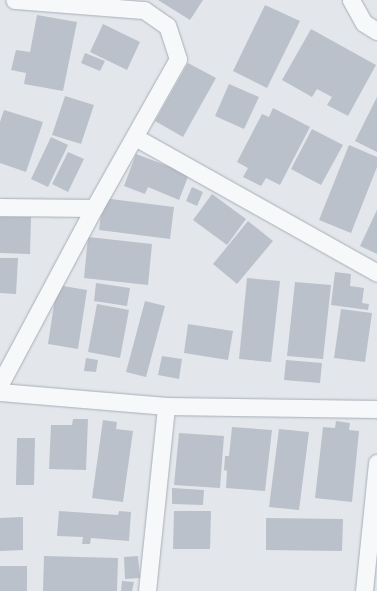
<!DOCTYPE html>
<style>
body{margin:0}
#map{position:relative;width:377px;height:591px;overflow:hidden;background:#e3e7ec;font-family:"Golos Text",sans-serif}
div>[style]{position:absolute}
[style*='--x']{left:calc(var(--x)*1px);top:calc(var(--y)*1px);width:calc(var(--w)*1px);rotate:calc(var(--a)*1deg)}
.building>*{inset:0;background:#bac1ca}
.roads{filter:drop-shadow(0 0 1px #a8aeb7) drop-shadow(0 0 1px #a8aeb7)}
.minor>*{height:17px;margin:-8.5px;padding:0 8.5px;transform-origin:8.5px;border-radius:8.5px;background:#f7f8fa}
span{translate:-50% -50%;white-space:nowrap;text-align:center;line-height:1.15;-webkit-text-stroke:4px #f3f6f9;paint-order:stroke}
</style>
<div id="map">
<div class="building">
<i style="clip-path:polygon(158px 0,203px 0,190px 20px)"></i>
<i style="clip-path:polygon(265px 5px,300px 21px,267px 88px,233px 71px)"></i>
<i style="clip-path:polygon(37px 15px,77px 22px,63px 91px,24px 84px,26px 73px,11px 70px,16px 50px,30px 52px)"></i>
<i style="clip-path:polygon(103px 24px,140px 42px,127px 70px,90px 52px)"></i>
<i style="clip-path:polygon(311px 29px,376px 65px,348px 116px,327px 105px,332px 97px,317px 89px,312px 97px,282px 80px)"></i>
<i style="clip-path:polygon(85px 53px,105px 61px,100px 71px,81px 63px)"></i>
<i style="clip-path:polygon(188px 63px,216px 78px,183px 137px,155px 121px)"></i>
<i style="clip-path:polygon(229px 84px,259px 97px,244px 129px,215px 116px)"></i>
<i style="clip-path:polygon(65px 96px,94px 105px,81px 144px,52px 135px)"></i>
<i style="clip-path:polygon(377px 97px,377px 152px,355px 141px)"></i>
<i style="clip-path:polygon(273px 108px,310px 127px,280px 185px,266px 178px,261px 186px,243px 177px,248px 168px,237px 162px,262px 114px,269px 117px)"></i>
<i style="clip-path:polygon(4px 110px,43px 122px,26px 172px,0 163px,0 122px)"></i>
<i style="clip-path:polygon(312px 129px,343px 145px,321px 185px,291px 169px)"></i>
<i style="clip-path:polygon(51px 137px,68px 145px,48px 187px,31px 179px)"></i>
<i style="clip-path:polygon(349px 145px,377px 157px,377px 167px,351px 233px,319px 220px)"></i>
<i style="clip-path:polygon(68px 152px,84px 159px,68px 192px,52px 184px)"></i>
<i style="clip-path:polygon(136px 154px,189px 174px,179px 200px,148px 187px,145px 194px,124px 186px)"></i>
<i style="clip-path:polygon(192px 187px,203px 192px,197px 206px,186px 201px)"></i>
<i style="clip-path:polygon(212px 194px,246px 219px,227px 245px,193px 220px)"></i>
<i style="clip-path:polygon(103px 198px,174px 207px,170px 239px,99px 230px)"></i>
<i style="clip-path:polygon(377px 210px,377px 254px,360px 246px)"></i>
<i style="clip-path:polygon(0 217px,31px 217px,30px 254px,0 253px)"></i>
<i style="clip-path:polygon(248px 221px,273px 241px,237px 284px,213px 264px)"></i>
<i style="clip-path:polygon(88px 237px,152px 244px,148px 285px,84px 278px)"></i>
<i style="clip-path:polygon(0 258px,18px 258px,16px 294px,0 293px)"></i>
<i style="clip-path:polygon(335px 272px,351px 274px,350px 286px,364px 288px,362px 303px,369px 304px,368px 310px,331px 305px)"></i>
<i style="clip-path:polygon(247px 278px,280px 281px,271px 362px,239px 359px)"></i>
<i style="clip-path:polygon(295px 282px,331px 285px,323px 359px,287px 356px)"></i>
<i style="clip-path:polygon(96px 283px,130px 288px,127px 306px,94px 301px)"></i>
<i style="clip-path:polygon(57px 285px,87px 290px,78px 349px,48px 344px)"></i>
<i style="clip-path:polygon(145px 301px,165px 306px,146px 377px,126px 372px)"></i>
<i style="clip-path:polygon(97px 304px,129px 310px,120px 358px,88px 352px)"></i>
<i style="clip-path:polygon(341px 309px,372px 313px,365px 362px,334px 358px)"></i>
<i style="clip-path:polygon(188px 324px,233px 331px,228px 360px,184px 353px)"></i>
<i style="clip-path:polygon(162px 356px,182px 359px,179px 379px,158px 375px)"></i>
<i style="clip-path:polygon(86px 358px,98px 360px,96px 372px,84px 371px)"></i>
<i style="clip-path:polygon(286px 360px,322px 363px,320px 383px,284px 380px)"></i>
<i style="clip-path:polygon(73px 419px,88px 419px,86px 470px,49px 469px,51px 425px,72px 425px)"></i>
<i style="clip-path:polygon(103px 420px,117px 422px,116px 429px,133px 431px,123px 502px,92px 498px)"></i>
<i style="clip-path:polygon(336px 421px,350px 423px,349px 430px,359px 431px,352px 502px,315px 498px,323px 427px,335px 428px)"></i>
<i style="clip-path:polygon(232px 427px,272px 430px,265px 491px,226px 488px,227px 471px,224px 470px,225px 456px,229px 456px)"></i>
<i style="clip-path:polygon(279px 429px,309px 432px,299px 510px,269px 507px)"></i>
<i style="clip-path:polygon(179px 433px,224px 436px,220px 488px,174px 485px)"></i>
<i style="clip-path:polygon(17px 438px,35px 438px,34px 485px,16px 485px)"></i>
<i style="clip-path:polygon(172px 488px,204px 490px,203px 505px,172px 504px)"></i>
<i style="clip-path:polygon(59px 511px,118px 515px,119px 511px,131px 512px,129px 541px,91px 538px,90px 544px,82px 544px,83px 537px,57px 536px)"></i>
<i style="clip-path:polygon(174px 511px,211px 511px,210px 549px,173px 549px)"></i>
<i style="clip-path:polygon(23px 517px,23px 550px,0 551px,0 518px)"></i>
<i style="clip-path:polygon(266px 518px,343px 519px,342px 551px,266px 550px)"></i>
<i style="clip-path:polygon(44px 556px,118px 558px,117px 591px,43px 591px)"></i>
<i style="clip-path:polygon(138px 556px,140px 578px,125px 579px,124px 557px)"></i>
<i style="clip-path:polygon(0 566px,27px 566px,27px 591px,0 591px)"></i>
<i style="clip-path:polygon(122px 581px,134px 582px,132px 591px,121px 591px)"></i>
</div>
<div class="roads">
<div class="minor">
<i style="--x:351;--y:0;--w:26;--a:61"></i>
<i style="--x:364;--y:23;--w:15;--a:32"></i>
<i style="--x:135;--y:137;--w:278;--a:29.3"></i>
<i style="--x:0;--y:207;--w:94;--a:0.6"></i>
<i style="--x:0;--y:384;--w:200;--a:-61.9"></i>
<i style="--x:94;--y:208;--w:171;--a:-60.6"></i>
<i style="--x:178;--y:59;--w:35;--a:-108"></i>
<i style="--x:167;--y:26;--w:28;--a:-145"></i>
<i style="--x:144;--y:10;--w:130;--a:-175.6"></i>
<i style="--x:0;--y:392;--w:167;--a:4.8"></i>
<i style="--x:166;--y:406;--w:211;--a:0.8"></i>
<i style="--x:147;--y:591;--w:186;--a:-84.1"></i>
<i style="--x:364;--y:591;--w:129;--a:-84.2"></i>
</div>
</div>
</div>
